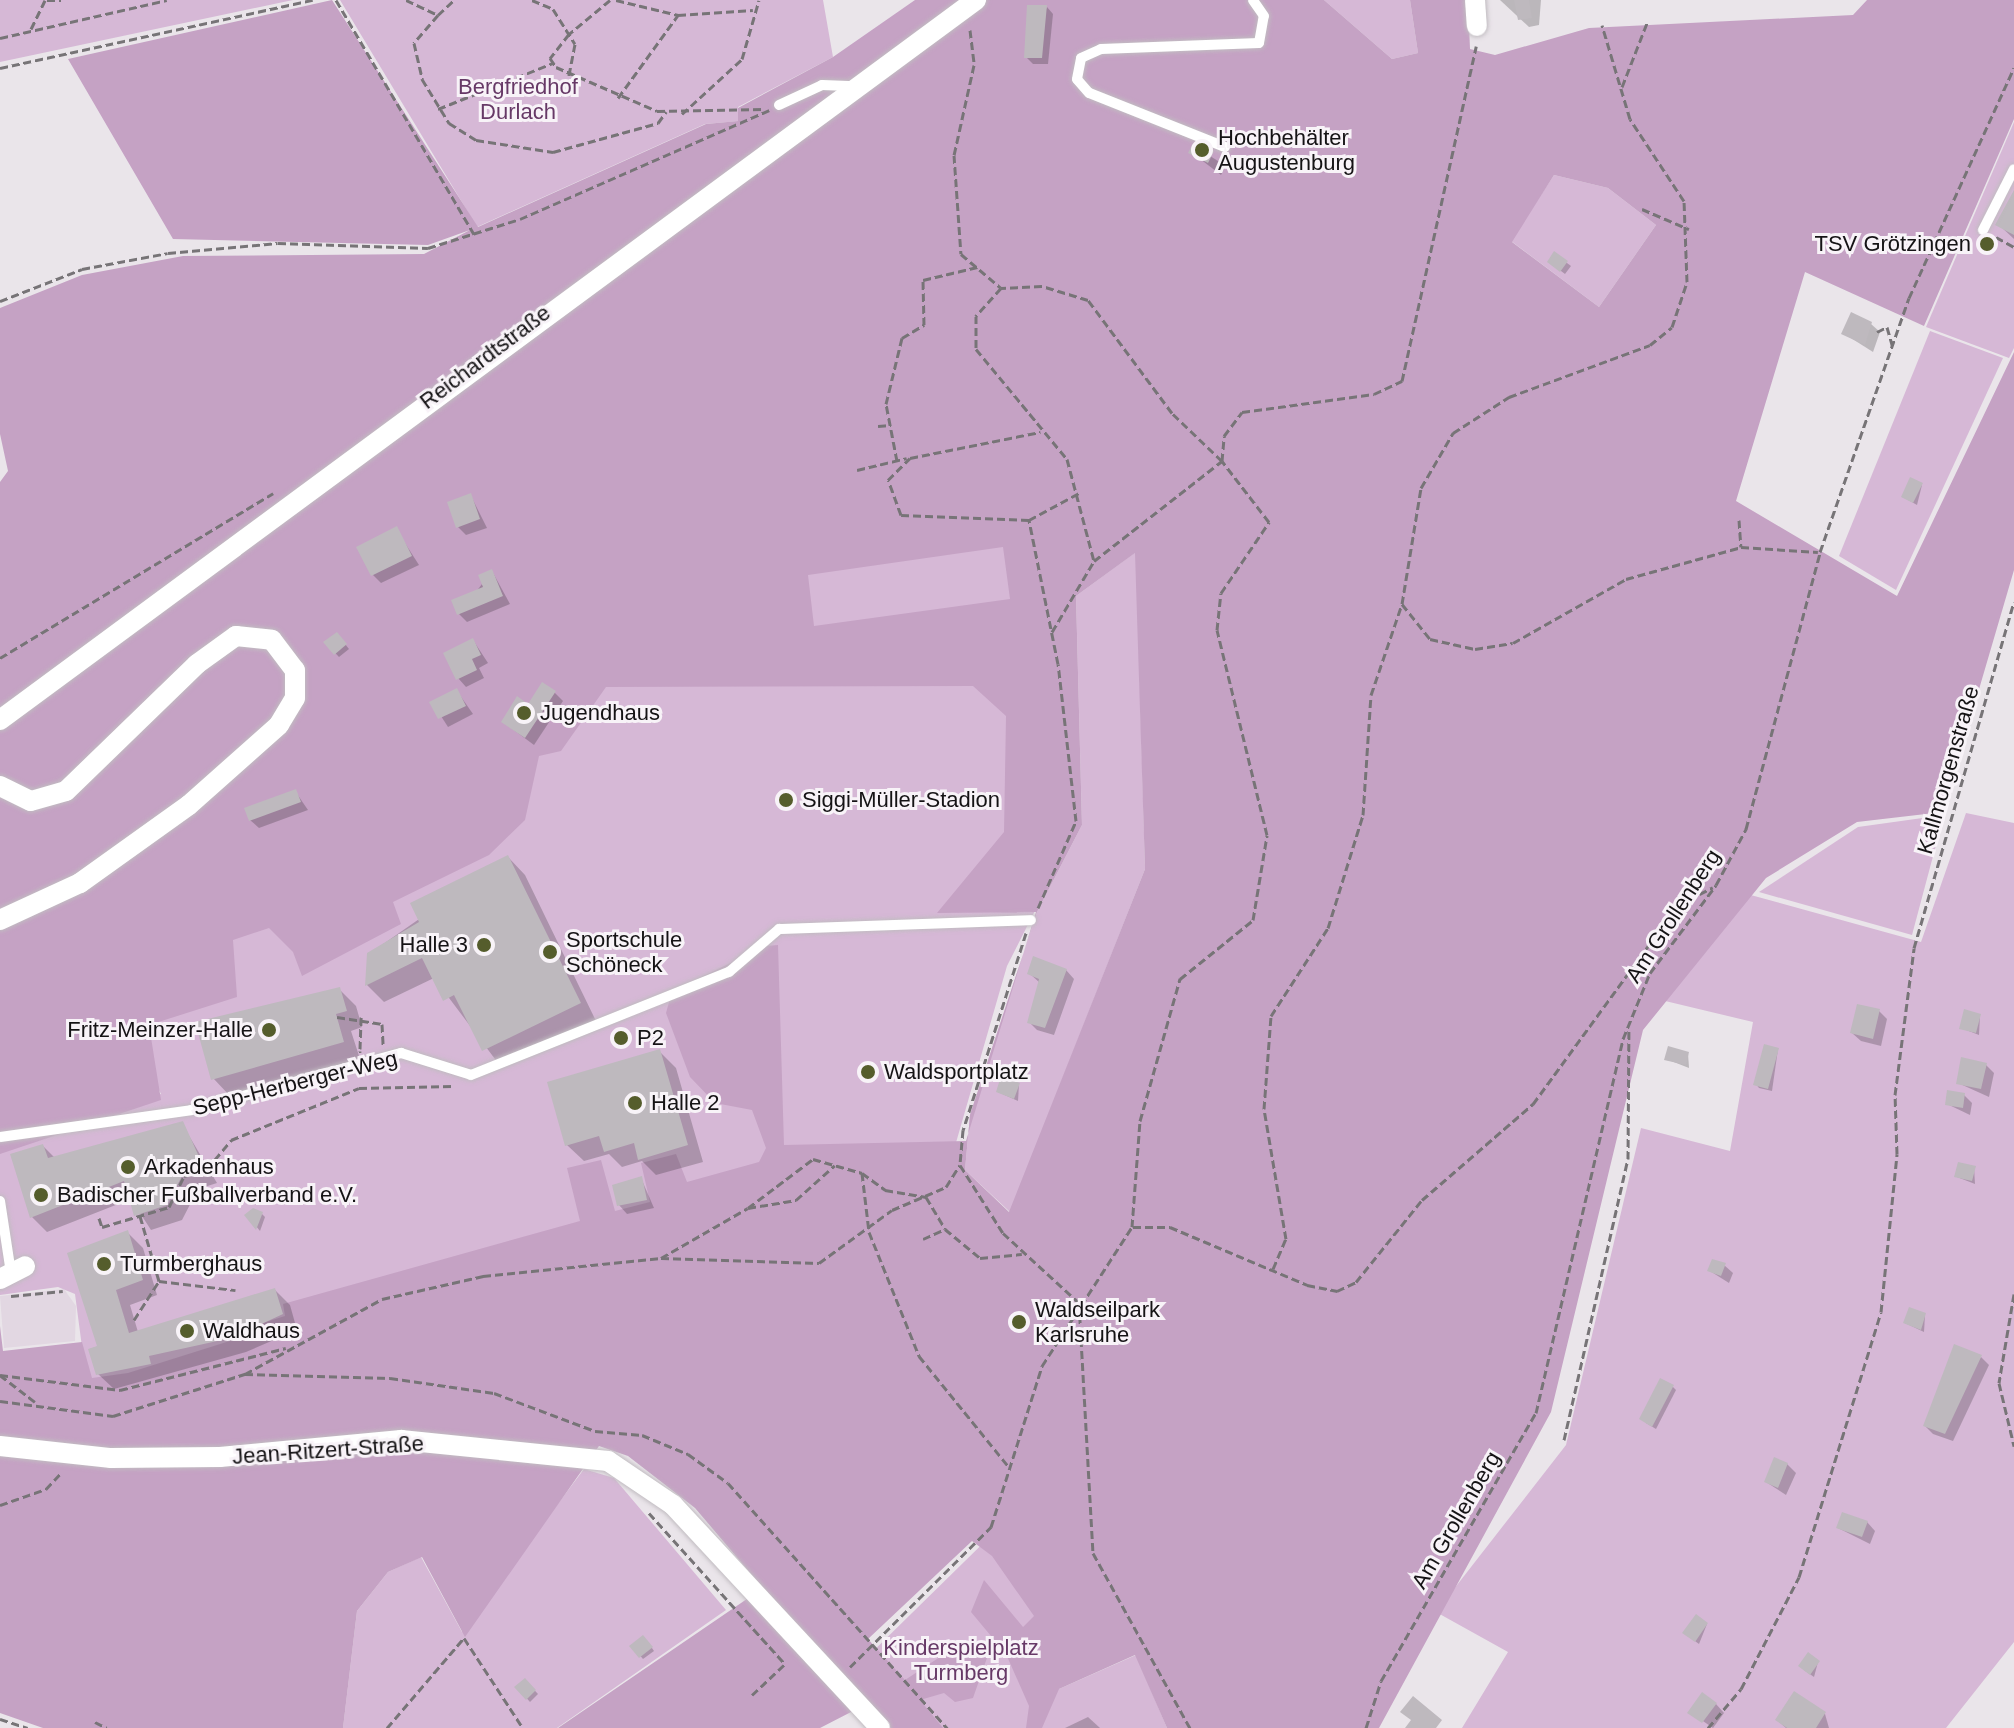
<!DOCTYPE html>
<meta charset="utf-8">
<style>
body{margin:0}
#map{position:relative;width:2014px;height:1728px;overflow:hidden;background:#eae5ea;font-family:Arial,sans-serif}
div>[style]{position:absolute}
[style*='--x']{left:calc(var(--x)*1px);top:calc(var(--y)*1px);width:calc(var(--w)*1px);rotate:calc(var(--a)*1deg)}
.built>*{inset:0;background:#e2d7e2}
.green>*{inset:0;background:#d6b8d6}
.forest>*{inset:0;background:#c5a2c4}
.shadow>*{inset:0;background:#0003}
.building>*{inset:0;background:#beb9be}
.path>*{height:3px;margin-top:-1.5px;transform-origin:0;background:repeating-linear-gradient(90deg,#777477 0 8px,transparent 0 12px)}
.roads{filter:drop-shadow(0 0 2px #c1bcc1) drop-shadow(0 0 2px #c1bcc1)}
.service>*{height:10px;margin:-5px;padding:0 5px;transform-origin:5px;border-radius:5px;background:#fff}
.minor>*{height:20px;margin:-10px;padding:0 10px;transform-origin:10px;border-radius:10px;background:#fff}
.path-bridge>*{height:3px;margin-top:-1.5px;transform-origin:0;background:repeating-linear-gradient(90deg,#777477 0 8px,transparent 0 12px)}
.dots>*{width:22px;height:22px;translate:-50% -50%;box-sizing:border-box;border:4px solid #f8f3f8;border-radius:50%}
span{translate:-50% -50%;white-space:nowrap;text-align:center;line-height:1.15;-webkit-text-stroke:6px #f8f3f8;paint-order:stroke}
.park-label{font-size:22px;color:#673967}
.poi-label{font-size:22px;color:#151315}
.left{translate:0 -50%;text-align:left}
.right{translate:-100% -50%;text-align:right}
.street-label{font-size:22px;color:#151315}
</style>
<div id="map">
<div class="built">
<i style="clip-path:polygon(64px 1289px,76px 1306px,75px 1341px,4px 1348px,0 1296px)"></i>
</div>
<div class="green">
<i style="clip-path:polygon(0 0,293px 0,0 62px)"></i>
<i style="clip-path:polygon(340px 0,823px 0,833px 57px,738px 107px,739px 121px,705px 124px,477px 227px)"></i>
<i style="clip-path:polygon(1324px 0,1410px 0,1418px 53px,1392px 59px)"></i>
<i style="clip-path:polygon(2014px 122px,2014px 348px,2009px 358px,1926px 327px)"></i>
<i style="clip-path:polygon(1554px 175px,1608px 188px,1656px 225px,1599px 307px,1511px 241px)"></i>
<i style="clip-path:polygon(1930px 331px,2003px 358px,1896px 590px,1839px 556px)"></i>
<i style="clip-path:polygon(896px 525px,1020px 526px,1057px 867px,1007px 966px,953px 1153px,87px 1385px,75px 1294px,58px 1287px,0 1295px,0 1129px,161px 1094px,82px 939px)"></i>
<i style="clip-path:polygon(1136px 552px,1145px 869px,1010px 1212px,965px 1170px,970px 1115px,1037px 912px,1082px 825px,1076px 596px)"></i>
<i style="clip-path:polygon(1966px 813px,2014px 823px,2014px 1642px,1946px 1728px,1462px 1728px,1508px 1652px,1436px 1612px,1566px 1445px,1641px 1128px,1730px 1151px,1753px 1022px,1661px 1000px,1747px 894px,1921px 942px)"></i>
<i style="clip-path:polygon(1944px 815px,1912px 935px,1759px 892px,1858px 827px)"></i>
<i style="clip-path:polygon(1078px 1074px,1140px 1121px,1124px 1277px,1085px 1505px,1141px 1610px,1102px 1635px,1071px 1595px,1027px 1645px,1059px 1689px,1136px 1655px,1167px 1728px,915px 1728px,860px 1664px,1016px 1511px,919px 1455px,952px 1366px,883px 1264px,911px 1214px,1001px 1266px)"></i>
<i style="clip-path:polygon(584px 1469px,614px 1478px,726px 1610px,557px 1728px,343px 1728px,357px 1611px,388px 1572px,421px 1557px,462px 1632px)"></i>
</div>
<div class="forest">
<i style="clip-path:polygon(evenodd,332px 0,478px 227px,706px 124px,738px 121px,738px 108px,833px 57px,915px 0,1324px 0,1392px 59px,1418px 53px,1410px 0,1468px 0,1470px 49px,1495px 55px,1589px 28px,1853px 15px,1867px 0,2014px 0,2014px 119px,1924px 326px,1805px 272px,1736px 501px,1897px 596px,2014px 352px,2014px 570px,1943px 812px,1857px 822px,1766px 878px,1643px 1030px,1551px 1412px,1379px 1728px,1167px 1728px,1135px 1655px,1059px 1689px,1042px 1728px,1026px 1728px,1029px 1706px,1006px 1654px,971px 1612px,984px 1580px,1023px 1627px,1034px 1616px,992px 1556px,972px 1541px,868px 1639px,905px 1680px,940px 1657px,966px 1657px,975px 1648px,988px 1655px,973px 1698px,955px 1702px,944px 1693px,920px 1700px,943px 1728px,868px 1728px,853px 1711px,820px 1728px,558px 1728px,763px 1588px,695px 1508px,628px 1456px,599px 1446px,465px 1637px,422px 1557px,388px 1572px,357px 1611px,343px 1728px,43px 1728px,0 1713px,0 1326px,3px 1351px,82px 1342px,92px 1378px,128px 1373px,258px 1332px,256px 1325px,285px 1316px,283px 1304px,580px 1221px,567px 1168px,601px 1160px,615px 1211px,650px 1202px,641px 1163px,676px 1154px,687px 1182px,759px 1162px,766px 1148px,752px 1110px,715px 1103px,690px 1077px,666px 1013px,672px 991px,766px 946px,778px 945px,784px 1145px,966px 1141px,1036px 912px,937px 913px,1004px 832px,1006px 716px,973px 686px,606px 687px,561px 751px,539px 756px,525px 820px,489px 855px,393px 902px,401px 924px,302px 976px,293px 952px,269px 928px,233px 940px,237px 997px,149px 1025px,161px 1100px,0 1154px,0 482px,8px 471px,0 434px,0 308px,82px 275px,183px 256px,424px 254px,470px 230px,428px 245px,173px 239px,68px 59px,332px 0,1554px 175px,1608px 188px,1656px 225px,1599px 307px,1512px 242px,1554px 175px,332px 0,1003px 547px,1010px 599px,814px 626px,808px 575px,1003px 547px,332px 0,1135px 553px,1145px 869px,1009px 1212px,965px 1170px,970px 1115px,1037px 912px,1082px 825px,1076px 596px,1135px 553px)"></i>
</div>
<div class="shadow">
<i style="clip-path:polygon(1500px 0,1541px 0,1539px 25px,1529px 27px)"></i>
<i style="clip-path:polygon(1047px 7px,1053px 14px,1048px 64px,1033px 64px,1026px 57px)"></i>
<i style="clip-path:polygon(1194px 146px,1226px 166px,1221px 175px,1191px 152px)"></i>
<i style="clip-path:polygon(2014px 194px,2014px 239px,1998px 224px)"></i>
<i style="clip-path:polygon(1555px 254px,1571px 266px,1565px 274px,1553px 265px)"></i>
<i style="clip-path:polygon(1871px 324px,1880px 332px,1873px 352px,1843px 333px)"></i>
<i style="clip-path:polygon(1922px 485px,1917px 505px,1903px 497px)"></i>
<i style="clip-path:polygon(471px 496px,487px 528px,466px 535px,458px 527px)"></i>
<i style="clip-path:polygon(396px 529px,419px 565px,381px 583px,373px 575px)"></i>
<i style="clip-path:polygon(492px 571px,510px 604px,467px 622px,459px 614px)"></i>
<i style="clip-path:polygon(337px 634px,349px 649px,339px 657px,326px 643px)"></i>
<i style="clip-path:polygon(473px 640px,488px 663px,479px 668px,484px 678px,466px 687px,458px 678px)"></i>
<i style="clip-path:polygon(457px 691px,473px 714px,448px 727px,432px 702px)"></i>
<i style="clip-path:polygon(554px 692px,563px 701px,534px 745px,503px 722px)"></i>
<i style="clip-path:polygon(295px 791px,308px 810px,259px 828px,250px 820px)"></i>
<i style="clip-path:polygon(508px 857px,525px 875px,596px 1021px,501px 1067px,434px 978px,384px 1002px,367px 985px,369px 954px)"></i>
<i style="clip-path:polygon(1066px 970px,1074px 979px,1054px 1035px,1037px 1030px,1029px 1022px,1040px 983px,1029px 973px)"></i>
<i style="clip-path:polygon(339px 989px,356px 1006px,362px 1027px,351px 1031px,360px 1059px,229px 1095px,213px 1078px)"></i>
<i style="clip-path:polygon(1879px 1011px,1887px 1019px,1881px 1046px,1861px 1041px,1852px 1033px)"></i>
<i style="clip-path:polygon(1980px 1015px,1979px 1035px,1961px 1028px)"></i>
<i style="clip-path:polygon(1778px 1049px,1772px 1091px,1759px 1088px,1756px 1084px)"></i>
<i style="clip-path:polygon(659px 1051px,676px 1068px,703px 1162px,656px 1175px,642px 1161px,622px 1167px,609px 1154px,584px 1161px,567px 1145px)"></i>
<i style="clip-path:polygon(1688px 1053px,1689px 1068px,1666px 1059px)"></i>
<i style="clip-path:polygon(1986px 1065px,1994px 1073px,1989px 1097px,1958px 1083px)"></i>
<i style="clip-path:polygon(1019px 1084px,1018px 1101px,998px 1092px)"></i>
<i style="clip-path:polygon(1964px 1095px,1972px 1103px,1970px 1115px,1947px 1104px)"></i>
<i style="clip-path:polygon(182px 1124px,217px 1183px,198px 1189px,182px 1220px,151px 1230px,131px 1199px,47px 1232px,32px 1217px,43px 1146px,55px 1158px)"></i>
<i style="clip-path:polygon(1974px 1167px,1975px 1184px,1957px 1177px)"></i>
<i style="clip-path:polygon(641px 1178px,654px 1208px,627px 1214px,619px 1205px)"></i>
<i style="clip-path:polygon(262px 1214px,265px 1217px,260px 1231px,247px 1215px)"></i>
<i style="clip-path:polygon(128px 1233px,143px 1248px,157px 1295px,130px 1305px,138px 1332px,275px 1290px,290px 1305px,297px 1330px,246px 1352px,114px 1389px,98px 1374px,100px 1347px,70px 1254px)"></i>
<i style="clip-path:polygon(1724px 1265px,1733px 1273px,1729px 1283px,1710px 1271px)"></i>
<i style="clip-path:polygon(1925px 1315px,1924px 1332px,1905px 1323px)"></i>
<i style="clip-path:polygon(1981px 1357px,1989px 1365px,1953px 1441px,1933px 1434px,1925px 1426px)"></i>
<i style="clip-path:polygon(1672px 1386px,1676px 1390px,1656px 1429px,1646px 1423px)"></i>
<i style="clip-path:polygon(1787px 1464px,1796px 1473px,1786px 1495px,1766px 1482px)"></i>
<i style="clip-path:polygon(1867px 1522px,1875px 1531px,1870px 1544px,1838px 1528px)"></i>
<i style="clip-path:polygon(1707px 1624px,1699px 1644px,1688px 1636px)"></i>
<i style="clip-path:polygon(647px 1641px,654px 1651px,643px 1659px,632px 1646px)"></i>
<i style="clip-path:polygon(1818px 1662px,1814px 1677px,1804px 1670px)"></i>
<i style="clip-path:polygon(525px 1680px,538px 1694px,530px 1702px,517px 1687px)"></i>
<i style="clip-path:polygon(1795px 1694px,1825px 1714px,1829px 1728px,1786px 1728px,1777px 1720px)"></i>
<i style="clip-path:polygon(1716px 1704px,1724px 1713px,1713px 1728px,1690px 1712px)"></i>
<i style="clip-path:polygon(1088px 1717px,1100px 1728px,1065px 1728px)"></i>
</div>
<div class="building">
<i style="clip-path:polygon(1514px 0,1529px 0,1532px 18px,1518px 20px)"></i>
<i style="clip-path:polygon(1027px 5px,1047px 5px,1042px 58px,1024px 58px)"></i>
<i style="clip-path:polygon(1193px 143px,1214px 151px,1208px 163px,1188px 153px)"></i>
<i style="clip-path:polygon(2014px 190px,2014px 235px,1995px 225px)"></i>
<i style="clip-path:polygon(1554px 251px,1568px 261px,1560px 272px,1547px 262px)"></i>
<i style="clip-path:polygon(1851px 312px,1872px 322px,1865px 345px,1841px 334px)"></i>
<i style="clip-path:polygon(1910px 477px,1923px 483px,1913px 503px,1901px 497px)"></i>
<i style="clip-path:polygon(471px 493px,480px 519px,456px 528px,447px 502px)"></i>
<i style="clip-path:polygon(397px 526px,412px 556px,371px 576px,356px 547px)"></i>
<i style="clip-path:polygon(492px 569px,503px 596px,457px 615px,451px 600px,483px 587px,478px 575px)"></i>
<i style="clip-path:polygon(337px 632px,347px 644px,334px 655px,323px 642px)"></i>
<i style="clip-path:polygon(473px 638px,481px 655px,472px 659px,477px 670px,456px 680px,443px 653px)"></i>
<i style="clip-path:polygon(542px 682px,556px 691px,525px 738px,501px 722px,517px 696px,528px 704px)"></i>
<i style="clip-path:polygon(457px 688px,466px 706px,438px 719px,429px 702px)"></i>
<i style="clip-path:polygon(296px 789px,301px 802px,249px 821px,244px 808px)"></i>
<i style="clip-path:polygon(508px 855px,581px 1003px,482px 1051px,454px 995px,443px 1001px,422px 958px,365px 986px,367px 953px,419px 922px,410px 903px)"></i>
<i style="clip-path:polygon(1033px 956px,1067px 969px,1045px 1028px,1027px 1023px,1039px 979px,1027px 974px)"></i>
<i style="clip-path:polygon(340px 987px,347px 1011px,336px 1014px,344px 1042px,211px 1080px,195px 1022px)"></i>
<i style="clip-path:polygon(1857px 1004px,1880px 1009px,1873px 1039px,1850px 1033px)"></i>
<i style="clip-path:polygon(1964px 1009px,1981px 1014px,1976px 1033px,1959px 1029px)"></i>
<i style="clip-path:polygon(1764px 1044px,1779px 1048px,1768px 1089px,1753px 1085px)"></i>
<i style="clip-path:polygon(1668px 1046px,1689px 1052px,1686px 1065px,1664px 1060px)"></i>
<i style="clip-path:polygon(660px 1049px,688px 1145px,638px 1160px,634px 1143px,604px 1152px,599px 1136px,565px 1146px,547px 1082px)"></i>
<i style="clip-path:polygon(1961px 1057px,1987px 1063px,1981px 1089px,1956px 1084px)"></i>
<i style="clip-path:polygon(1001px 1076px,1020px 1083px,1014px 1099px,996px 1092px)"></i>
<i style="clip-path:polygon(1947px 1090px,1965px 1093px,1963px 1108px,1945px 1105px)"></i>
<i style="clip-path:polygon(183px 1121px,204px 1168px,183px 1174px,167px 1205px,134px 1216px,124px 1181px,30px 1218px,10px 1154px,43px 1144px,48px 1158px)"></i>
<i style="clip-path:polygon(1958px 1162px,1976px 1166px,1972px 1181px,1954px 1177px)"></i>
<i style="clip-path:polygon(642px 1176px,647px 1200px,617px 1206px,612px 1185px)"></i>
<i style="clip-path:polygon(253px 1208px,263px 1212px,256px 1230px,244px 1215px)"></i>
<i style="clip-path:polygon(128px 1230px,143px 1280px,116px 1290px,129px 1333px,275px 1288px,283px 1314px,231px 1338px,149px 1356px,151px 1364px,96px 1375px,88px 1349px,97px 1346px,67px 1253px)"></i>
<i style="clip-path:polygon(1712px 1259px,1726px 1263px,1721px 1276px,1707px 1271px)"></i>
<i style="clip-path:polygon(1909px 1307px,1926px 1313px,1921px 1330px,1903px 1323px)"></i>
<i style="clip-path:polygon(1954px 1344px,1982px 1355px,1945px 1434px,1923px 1426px)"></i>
<i style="clip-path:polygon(1660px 1378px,1674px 1385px,1652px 1427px,1639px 1419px)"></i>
<i style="clip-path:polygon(1774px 1457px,1788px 1463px,1778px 1488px,1764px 1482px)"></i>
<i style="clip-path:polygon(1842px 1512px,1868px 1521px,1862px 1537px,1836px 1528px)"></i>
<i style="clip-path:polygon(1696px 1614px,1708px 1623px,1695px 1642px,1682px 1633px)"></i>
<i style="clip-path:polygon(643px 1635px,653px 1647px,639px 1658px,629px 1646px)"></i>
<i style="clip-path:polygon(1808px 1652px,1820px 1661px,1810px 1675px,1798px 1666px)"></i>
<i style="clip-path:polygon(525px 1678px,536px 1690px,526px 1700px,514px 1687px)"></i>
<i style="clip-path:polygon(1794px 1691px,1826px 1712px,1816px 1728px,1787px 1728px,1775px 1720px)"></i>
<i style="clip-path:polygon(1702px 1692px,1717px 1703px,1702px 1723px,1687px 1713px)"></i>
<i style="clip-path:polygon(1413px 1696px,1442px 1720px,1436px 1728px,1405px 1728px,1411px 1720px,1400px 1712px)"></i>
</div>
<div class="path">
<i style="--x:47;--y:0;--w:14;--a:0"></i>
<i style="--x:336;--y:0;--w:272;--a:59.5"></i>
<i style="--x:406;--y:0;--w:35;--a:25"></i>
<i style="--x:438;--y:15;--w:22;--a:-43"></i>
<i style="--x:532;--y:0;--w:23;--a:23"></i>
<i style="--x:553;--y:9;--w:41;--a:57.8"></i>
<i style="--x:575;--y:44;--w:32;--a:101"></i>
<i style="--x:610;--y:0;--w:53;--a:140.3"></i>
<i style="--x:569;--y:34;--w:31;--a:128"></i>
<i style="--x:550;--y:58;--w:11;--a:56"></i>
<i style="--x:556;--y:67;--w:110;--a:23.5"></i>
<i style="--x:657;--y:111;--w:108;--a:-1.1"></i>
<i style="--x:616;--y:0;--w:64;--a:13.6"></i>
<i style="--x:678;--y:15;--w:75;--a:-3.8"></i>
<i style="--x:438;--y:15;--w:37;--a:131"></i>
<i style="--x:414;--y:43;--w:37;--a:77"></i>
<i style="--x:422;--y:79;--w:52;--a:58.5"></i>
<i style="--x:449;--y:123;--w:32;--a:32"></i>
<i style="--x:476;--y:140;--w:78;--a:8.9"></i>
<i style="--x:553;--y:152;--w:109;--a:-15.4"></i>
<i style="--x:658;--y:123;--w:14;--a:-54"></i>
<i style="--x:31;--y:29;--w:32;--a:-64"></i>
<i style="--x:970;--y:30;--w:35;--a:83"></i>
<i style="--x:974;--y:65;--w:92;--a:102.5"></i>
<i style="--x:954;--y:155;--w:99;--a:86"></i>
<i style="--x:961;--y:254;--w:52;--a:40.4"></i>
<i style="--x:0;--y:38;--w:171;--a:-12.8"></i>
<i style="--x:0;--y:68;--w:320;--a:-12.3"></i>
<i style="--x:1622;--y:87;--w:69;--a:-68.7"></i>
<i style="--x:618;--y:98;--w:102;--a:-54.1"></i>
<i style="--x:438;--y:109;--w:124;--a:-21.8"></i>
<i style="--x:682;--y:114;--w:81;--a:-42.5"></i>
<i style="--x:742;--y:59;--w:61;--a:-73.9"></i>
<i style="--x:1642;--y:209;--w:51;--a:23.1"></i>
<i style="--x:1996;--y:237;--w:21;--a:29"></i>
<i style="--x:0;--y:301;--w:88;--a:-21.3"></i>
<i style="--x:82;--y:269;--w:87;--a:-10.5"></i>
<i style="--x:168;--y:253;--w:110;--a:-5.2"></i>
<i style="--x:278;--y:243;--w:150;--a:1.9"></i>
<i style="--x:428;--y:248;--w:96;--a:-17.5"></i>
<i style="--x:520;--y:219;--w:272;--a:-23.6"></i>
<i style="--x:1877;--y:332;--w:11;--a:-27"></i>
<i style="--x:1887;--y:327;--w:22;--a:74"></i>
<i style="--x:878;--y:426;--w:13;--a:-4"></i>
<i style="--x:897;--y:461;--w:58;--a:-100.9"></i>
<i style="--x:886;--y:404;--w:68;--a:-76.4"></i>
<i style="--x:902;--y:338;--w:26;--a:-31"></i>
<i style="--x:924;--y:325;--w:45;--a:-91.3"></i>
<i style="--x:923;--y:280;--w:56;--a:-13.5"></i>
<i style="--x:857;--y:470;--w:51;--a:-13.5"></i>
<i style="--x:1029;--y:520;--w:59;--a:-28.3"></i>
<i style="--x:1739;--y:520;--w:27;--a:86"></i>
<i style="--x:1402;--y:604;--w:45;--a:51.3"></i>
<i style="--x:1430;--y:639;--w:46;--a:12.5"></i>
<i style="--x:1475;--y:649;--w:38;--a:-9"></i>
<i style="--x:1513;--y:643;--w:130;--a:-29.5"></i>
<i style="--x:1626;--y:579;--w:119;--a:-15.5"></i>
<i style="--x:1741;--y:547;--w:77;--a:3.7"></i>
<i style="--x:1052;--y:632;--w:82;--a:-59.4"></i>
<i style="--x:1094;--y:561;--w:162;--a:-38"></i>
<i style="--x:1222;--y:461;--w:25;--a:-85"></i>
<i style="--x:1224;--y:436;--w:30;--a:-53"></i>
<i style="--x:1242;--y:412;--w:133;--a:-7.8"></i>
<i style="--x:1374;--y:394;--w:31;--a:-25"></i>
<i style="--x:1402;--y:381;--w:343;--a:-77.5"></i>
<i style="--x:0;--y:658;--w:319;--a:-31.1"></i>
<i style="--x:1038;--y:908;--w:95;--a:-66.4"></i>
<i style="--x:1076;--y:821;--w:158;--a:-96.5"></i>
<i style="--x:1058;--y:664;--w:147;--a:-101.4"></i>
<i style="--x:1029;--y:520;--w:128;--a:-177.8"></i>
<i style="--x:901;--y:515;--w:37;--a:-110"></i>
<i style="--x:888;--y:480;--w:31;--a:-45"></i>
<i style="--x:910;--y:458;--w:133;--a:-11.3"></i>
<i style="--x:1026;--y:933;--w:207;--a:107.7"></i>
<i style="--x:963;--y:1130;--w:35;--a:95"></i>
<i style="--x:960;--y:1165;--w:80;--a:57.7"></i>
<i style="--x:1003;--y:1233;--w:103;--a:42.6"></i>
<i style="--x:1079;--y:1303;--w:250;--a:86.8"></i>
<i style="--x:1093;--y:1553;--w:200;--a:61"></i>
<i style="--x:337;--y:1017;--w:46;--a:8.8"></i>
<i style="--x:382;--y:1024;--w:21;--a:87"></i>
<i style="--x:360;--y:1049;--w:32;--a:-88"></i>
<i style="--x:862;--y:1173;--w:59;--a:83.2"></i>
<i style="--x:869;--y:1232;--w:134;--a:68"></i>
<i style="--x:919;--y:1356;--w:143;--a:51"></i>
<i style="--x:748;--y:1208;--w:49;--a:-9.5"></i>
<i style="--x:796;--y:1200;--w:52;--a:-41.9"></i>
<i style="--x:99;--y:1218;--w:9;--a:72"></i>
<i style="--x:102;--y:1227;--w:70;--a:-16.6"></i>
<i style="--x:169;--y:1207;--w:34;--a:-64"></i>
<i style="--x:184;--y:1176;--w:24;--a:-17"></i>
<i style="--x:207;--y:1169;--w:38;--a:-50"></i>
<i style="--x:231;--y:1140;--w:138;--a:-22.1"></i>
<i style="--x:359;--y:1088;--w:94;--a:-1.2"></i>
<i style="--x:1133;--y:1227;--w:37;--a:0"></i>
<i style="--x:1170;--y:1227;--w:149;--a:22.9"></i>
<i style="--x:1307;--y:1285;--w:31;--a:11"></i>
<i style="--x:1337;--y:1291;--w:21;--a:-25"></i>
<i style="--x:1356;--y:1282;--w:105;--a:-51.2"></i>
<i style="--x:1422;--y:1200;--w:147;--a:-40.9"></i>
<i style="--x:1533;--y:1104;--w:246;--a:-53.9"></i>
<i style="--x:1678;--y:905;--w:39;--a:-27"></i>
<i style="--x:923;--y:1239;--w:24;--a:-24"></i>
<i style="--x:661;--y:1258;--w:158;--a:1.8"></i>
<i style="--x:819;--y:1263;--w:90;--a:-36"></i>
<i style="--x:892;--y:1210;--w:59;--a:-23.1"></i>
<i style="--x:946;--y:1187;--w:26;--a:-58"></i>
<i style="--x:1273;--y:1269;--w:33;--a:-67"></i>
<i style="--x:1286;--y:1239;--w:132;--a:-99.6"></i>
<i style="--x:1264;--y:1109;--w:93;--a:-85.7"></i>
<i style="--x:1271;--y:1016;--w:105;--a:-57.1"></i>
<i style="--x:1328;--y:928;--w:118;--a:-72.8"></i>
<i style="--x:1363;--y:815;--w:120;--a:-86.2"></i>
<i style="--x:1371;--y:695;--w:96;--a:-71.2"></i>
<i style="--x:1402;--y:604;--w:118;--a:-80.7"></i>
<i style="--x:1421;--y:488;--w:64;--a:-59.8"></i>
<i style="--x:1453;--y:433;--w:67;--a:-32.7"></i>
<i style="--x:1509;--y:397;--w:150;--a:-20.2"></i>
<i style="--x:1650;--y:345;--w:28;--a:-39"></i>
<i style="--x:1672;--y:327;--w:47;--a:-71.6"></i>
<i style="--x:1687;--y:282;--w:81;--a:-92.1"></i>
<i style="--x:1684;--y:201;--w:98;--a:-123.4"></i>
<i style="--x:1630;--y:119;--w:98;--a:-106.6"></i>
<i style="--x:159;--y:1281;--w:77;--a:6.8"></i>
<i style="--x:2014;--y:1294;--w:90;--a:99.6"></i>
<i style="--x:1999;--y:1383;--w:65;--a:76.6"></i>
<i style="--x:11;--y:1296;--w:52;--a:-5.5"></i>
<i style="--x:134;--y:1320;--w:46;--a:-57.3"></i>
<i style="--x:159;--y:1281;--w:68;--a:-106.3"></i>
<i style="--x:245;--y:1374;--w:145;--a:1.6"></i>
<i style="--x:390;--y:1378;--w:105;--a:8.2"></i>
<i style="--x:494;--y:1393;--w:108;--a:20.6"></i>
<i style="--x:595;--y:1431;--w:47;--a:4.9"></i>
<i style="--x:642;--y:1435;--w:50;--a:22.4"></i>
<i style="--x:688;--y:1454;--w:49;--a:35.9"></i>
<i style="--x:728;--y:1483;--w:329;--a:48.2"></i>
<i style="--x:0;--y:1375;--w:121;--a:7.1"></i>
<i style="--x:120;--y:1390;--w:171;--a:-14.2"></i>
<i style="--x:0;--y:1375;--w:44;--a:37.6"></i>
<i style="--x:0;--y:1401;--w:114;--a:7.6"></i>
<i style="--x:113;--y:1416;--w:139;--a:-17.7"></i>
<i style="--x:245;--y:1374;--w:156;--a:-28.7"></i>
<i style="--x:382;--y:1299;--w:104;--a:-12.8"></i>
<i style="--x:483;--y:1276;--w:179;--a:-5.8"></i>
<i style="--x:661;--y:1258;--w:100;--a:-29.9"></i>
<i style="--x:748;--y:1208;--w:81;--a:-37"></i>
<i style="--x:813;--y:1159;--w:51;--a:15.9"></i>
<i style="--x:862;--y:1173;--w:29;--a:36"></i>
<i style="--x:885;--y:1190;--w:42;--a:9.7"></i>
<i style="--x:926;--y:1197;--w:37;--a:59"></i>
<i style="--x:945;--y:1229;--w:45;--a:39.6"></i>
<i style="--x:980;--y:1258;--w:42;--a:-5.4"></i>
<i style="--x:1564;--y:1440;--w:288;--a:-77.2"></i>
<i style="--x:1628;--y:1159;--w:131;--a:-89.6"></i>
<i style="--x:0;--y:1505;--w:49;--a:-19.2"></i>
<i style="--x:46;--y:1489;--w:23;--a:-47"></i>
<i style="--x:649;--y:1513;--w:203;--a:48"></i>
<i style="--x:850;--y:1667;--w:199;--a:-44.8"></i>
<i style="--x:991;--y:1527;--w:169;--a:-72.4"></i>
<i style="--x:1042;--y:1366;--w:166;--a:-57.1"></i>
<i style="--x:1132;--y:1227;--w:106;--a:-85.7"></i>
<i style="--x:1140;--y:1121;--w:148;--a:-74.3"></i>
<i style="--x:1180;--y:979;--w:94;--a:-38.9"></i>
<i style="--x:1253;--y:920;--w:86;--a:-80.6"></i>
<i style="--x:1267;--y:835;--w:211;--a:-103.7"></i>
<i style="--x:1217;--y:630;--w:37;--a:-84"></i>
<i style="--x:1221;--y:593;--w:86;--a:-55.9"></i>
<i style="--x:1269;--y:522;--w:77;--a:-127.6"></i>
<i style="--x:1222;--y:461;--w:69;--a:-136.2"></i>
<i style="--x:1172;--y:413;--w:141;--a:-126.6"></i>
<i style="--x:1088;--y:300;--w:48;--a:-163.1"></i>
<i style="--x:1042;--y:286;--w:41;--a:177.2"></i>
<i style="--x:1001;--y:288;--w:38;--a:132"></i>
<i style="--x:976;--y:316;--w:33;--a:90"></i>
<i style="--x:976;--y:349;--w:143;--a:50.4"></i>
<i style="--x:1067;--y:459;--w:106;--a:75.2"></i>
<i style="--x:752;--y:1695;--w:47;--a:-43.3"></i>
<i style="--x:0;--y:1719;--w:29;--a:18"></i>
<i style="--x:95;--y:1722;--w:13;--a:27"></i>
<i style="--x:387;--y:1728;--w:118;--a:-49.5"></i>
<i style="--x:464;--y:1638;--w:108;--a:56.8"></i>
<i style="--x:1366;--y:1728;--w:49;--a:-72.3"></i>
<i style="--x:1381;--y:1681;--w:310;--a:-60"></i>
<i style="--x:1536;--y:1413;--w:384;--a:-76.9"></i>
<i style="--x:1623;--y:1039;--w:71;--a:-67.8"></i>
<i style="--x:1650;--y:973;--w:110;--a:-53.1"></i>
<i style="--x:1716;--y:885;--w:64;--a:-61.8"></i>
<i style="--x:1746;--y:829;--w:287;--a:-75"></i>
<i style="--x:1820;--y:552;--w:269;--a:-70.7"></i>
<i style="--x:1909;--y:298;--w:253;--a:-65.5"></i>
<i style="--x:1708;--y:1728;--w:51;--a:-49.8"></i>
<i style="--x:1741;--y:1689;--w:126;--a:-62.6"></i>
<i style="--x:1799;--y:1577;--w:277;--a:-72.8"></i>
<i style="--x:1881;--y:1312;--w:159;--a:-84.2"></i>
<i style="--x:1897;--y:1154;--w:59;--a:-91.9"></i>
<i style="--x:1895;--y:1095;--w:148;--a:-82.6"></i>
<i style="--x:1914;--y:948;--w:360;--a:-73.9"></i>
</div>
<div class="roads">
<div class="service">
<i style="--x:779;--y:105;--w:47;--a:-24.9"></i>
<i style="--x:822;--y:85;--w:33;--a:2"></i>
<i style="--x:1225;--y:147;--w:146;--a:-158.3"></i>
<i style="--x:1089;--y:93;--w:18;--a:-131"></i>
<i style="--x:1077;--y:79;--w:21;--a:-79"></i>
<i style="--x:1081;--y:58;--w:22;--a:-24"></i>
<i style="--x:1101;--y:49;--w:158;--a:-2.2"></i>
<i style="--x:1259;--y:43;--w:27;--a:-80"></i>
<i style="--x:1264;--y:16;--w:19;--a:-125"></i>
<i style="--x:1983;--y:230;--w:68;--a:-63.1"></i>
<i style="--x:0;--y:1137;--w:193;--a:-8"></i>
<i style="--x:191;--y:1110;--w:218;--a:-15.2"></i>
<i style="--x:401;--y:1053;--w:73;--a:17.4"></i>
<i style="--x:471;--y:1075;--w:278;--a:-21.8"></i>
<i style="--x:729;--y:972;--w:66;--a:-40.7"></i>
<i style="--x:779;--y:929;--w:252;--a:-2"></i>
<i style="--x:0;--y:1201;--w:73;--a:81.3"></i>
</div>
<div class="minor">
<i style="--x:1475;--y:0;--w:26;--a:86"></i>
<i style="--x:0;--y:720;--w:1213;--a:-36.42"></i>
<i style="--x:0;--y:786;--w:34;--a:26"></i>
<i style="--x:31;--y:801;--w:36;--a:-16"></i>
<i style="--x:66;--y:791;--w:182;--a:-44.1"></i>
<i style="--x:197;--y:664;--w:48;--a:-35.7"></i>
<i style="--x:236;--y:636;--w:36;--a:6"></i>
<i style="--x:272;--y:640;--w:38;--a:53"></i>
<i style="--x:295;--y:670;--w:28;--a:90"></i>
<i style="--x:295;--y:698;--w:31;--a:121"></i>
<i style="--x:279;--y:725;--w:120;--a:138.4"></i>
<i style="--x:189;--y:805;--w:134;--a:144.4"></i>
<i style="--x:80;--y:883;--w:88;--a:155.2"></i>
<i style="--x:0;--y:1279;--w:28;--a:-27"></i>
<i style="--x:0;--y:1446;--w:112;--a:6.2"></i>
<i style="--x:111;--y:1458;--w:109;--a:-0.5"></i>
<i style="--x:220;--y:1457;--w:182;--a:-5.4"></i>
<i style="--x:401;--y:1440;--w:208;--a:5.8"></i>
<i style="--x:608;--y:1461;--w:78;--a:34.1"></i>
<i style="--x:673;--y:1505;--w:304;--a:47.1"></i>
</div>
</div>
<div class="path-bridge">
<i style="--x:359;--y:1076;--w:25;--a:-88"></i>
</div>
<div class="dots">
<i style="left:1202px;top:150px;background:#555d2c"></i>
<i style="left:1987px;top:244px;background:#555d2c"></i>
<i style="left:524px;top:713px;background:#555d2c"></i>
<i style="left:786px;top:800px;background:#555d2c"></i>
<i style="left:484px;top:945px;background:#555d2c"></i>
<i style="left:550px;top:952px;background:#555d2c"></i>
<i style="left:269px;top:1030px;background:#555d2c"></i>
<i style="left:621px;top:1038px;background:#555d2c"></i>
<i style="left:868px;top:1072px;background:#555d2c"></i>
<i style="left:635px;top:1103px;background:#555d2c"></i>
<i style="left:128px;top:1167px;background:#555d2c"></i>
<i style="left:41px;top:1195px;background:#555d2c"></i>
<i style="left:104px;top:1264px;background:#555d2c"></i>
<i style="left:1019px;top:1322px;background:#555d2c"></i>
<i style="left:187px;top:1331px;background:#555d2c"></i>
</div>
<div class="park-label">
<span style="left:518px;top:99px">Bergfriedhof<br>Durlach</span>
<span style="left:961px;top:1660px">Kinderspielplatz<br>Turmberg</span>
</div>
<div class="poi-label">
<span class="left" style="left:1218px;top:150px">Hochbehälter<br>Augustenburg</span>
<span class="right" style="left:1971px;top:244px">TSV Grötzingen</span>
<span class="left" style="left:540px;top:713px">Jugendhaus</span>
<span class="left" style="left:802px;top:800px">Siggi-Müller-Stadion</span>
<span class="left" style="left:566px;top:952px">Sportschule<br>Schöneck</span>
<span class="right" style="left:468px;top:945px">Halle 3</span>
<span class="right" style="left:253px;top:1030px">Fritz-Meinzer-Halle</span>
<span class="left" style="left:637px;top:1038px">P2</span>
<span class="left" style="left:884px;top:1072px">Waldsportplatz</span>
<span class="left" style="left:651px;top:1103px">Halle 2</span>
<span class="left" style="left:144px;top:1167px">Arkadenhaus</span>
<span class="left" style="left:57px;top:1195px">Badischer Fußballverband e.V.</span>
<span class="left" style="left:120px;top:1264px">Turmberghaus</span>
<span class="left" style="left:1035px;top:1322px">Waldseilpark<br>Karlsruhe</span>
<span class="left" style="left:203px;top:1331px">Waldhaus</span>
</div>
<div class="street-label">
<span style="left:485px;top:357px;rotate:-37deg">Reichardtstraße</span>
<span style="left:1948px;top:770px;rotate:-74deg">Kallmorgenstraße</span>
<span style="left:1673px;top:916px;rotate:-57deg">Am Grollenberg</span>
<span style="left:295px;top:1083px;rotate:-14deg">Sepp-Herberger-Weg</span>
<span style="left:328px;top:1450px;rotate:-4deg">Jean-Ritzert-Straße</span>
<span style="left:1456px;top:1520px;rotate:-60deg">Am Grollenberg</span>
</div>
</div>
